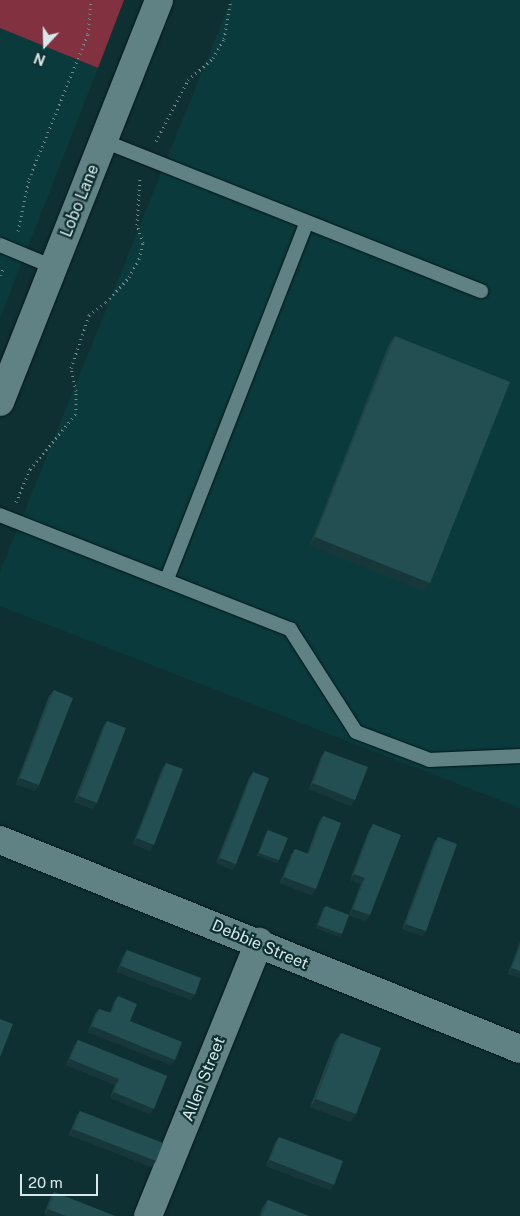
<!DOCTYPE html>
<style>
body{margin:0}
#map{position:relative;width:520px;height:1216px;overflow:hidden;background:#0f3032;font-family:"Public Sans",sans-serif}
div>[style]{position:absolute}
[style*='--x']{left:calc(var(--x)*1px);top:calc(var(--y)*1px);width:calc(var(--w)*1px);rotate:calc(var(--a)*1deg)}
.built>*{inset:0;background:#0b3a3d}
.green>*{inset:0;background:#81313f}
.path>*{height:3px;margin-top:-1.5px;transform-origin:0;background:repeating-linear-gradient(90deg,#708a8b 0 1px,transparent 0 5px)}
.roads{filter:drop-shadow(0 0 1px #011719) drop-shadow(0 0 1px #011719)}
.service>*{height:14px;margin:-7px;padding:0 7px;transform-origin:7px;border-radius:7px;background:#608284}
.minor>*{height:28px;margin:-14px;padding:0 14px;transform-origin:14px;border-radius:14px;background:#608284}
.tertiary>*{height:28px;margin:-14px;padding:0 14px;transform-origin:14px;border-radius:14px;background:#608284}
.wall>*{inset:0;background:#1e4447}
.shaded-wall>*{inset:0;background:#18373a}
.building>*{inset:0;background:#234f53}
span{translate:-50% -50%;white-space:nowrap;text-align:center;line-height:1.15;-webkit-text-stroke:4.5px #0f3032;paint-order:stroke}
.street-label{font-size:16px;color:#d5e7e8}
.north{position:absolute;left:20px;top:20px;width:50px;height:50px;-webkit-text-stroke:4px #0f3032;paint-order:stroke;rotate:201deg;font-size:14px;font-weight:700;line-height:20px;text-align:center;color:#d5e7e8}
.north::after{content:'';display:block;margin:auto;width:18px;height:22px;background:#d5e7e8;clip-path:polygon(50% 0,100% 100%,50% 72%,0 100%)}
.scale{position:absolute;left:20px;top:1174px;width:78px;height:22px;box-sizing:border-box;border:2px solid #d5e7e8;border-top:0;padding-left:6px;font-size:15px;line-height:18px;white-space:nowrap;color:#d5e7e8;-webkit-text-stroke:4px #0f3032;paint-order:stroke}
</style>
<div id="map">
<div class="built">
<i style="clip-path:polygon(231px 0,520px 0,520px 808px,0 606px,0 572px)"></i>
<i style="clip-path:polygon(0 28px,98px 68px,0 318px)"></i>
</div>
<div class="green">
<i style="clip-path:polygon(0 0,124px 0,98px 68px,0 28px)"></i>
</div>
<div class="path">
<i style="--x:156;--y:141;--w:69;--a:-62.3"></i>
<i style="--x:188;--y:80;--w:33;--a:-41"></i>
<i style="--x:213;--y:58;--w:22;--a:-60"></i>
<i style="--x:224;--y:39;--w:40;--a:-80"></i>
<i style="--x:18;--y:231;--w:53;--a:-78.1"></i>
<i style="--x:29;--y:179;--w:157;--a:-67.9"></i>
<i style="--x:88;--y:34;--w:34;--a:-85"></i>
<i style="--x:0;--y:275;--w:9;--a:-63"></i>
<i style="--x:16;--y:502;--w:36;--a:-67"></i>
<i style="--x:30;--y:469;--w:72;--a:-50.1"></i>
<i style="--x:76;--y:414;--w:23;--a:-90"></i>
<i style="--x:76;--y:391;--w:24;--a:-102"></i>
<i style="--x:71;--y:368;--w:56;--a:-71.2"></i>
<i style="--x:89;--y:315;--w:21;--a:-37"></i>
<i style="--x:106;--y:302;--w:34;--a:-47"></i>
<i style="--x:129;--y:277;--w:21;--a:-61"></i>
<i style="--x:139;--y:259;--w:16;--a:-76"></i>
<i style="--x:143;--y:243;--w:19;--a:-108"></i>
<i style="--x:137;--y:225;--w:49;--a:-86.5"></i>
</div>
<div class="roads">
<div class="service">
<i style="--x:104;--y:141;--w:406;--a:21.7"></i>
<i style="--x:0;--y:245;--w:57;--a:22.5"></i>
<i style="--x:0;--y:515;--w:312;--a:21.5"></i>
<i style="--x:290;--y:629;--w:122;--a:57.3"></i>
<i style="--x:356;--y:732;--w:79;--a:20.7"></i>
<i style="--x:430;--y:760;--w:90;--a:-2.5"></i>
<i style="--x:167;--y:579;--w:383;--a:-68.6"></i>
</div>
<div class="minor">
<i style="--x:0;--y:840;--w:560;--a:21.9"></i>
<i style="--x:148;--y:1216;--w:296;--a:-67.9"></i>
</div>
<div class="tertiary">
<i style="--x:0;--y:402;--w:432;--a:-68.4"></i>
</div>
</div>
<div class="wall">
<i style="clip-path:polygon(395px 336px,425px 591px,310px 545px,389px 344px)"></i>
<i style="clip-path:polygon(54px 690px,39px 785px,35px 791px,16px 784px,49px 696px)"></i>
<i style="clip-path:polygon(107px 721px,93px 809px,74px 802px,103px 727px)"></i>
<i style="clip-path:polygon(325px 751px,355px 800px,351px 806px,309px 789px,321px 757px)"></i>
<i style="clip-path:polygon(166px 763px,150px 851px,133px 844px,162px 769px)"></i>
<i style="clip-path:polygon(253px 772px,236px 864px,232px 870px,216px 863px,249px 778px)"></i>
<i style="clip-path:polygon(323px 816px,312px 895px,280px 883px,291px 855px,295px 849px,307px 854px,319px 822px)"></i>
<i style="clip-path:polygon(373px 824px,366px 921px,349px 915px,361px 884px,350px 880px,369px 830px)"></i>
<i style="clip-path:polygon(268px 830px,279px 860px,277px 863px,257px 856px,266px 833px)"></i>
<i style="clip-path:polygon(438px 837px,426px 931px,422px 936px,402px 929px,434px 843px)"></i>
<i style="clip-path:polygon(326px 906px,340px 937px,316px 928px,323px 909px)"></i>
<i style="clip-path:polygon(520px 942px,520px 978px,508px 974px)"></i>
<i style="clip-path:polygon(127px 950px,191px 1000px,117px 972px,123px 956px)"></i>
<i style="clip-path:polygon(118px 996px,130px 1021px,171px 1065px,88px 1032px,95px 1014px,99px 1009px,110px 1013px,114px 1002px)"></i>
<i style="clip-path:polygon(341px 1033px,356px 1114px,350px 1122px,310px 1107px,335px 1041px)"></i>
<i style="clip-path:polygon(78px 1040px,167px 1076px,150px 1114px,110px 1098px,115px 1085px,66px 1065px,74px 1046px)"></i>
<i style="clip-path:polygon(80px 1111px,152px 1167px,69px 1135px,76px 1117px)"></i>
<i style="clip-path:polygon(279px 1137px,330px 1190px,266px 1166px,275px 1143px)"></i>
<i style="clip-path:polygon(54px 1192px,115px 1216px,44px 1215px,50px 1198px)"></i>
<i style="clip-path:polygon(268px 1200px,309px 1216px,260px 1216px,262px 1208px)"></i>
</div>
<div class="shaded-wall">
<i style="clip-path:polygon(315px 537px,430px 583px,425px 591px,310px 545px)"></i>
<i style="clip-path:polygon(20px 778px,39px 785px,35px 791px,16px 784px)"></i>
<i style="clip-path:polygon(313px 783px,355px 800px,351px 806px,309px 789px)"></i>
<i style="clip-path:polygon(79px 796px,97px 803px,93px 809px,74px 802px)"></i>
<i style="clip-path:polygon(137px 838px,154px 845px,150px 851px,133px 844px)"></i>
<i style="clip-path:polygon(259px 853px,279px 860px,277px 863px,257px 856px)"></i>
<i style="clip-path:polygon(220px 858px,236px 864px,232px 870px,216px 863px)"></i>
<i style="clip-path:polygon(354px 874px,365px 878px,361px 884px,350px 880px)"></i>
<i style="clip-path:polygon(284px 877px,316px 889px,312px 895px,280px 883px)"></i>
<i style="clip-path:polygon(353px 909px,370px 915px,366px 921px,349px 915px)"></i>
<i style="clip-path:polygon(406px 924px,426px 931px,422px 936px,402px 929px)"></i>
<i style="clip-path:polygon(318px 925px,342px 934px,340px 937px,316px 928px)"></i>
<i style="clip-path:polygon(121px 966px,195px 995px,191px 1000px,117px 972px)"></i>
<i style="clip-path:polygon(512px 968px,520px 971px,520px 978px,508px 974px)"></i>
<i style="clip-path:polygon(92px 1026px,175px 1060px,171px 1065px,88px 1032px)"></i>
<i style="clip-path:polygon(70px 1059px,119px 1079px,115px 1085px,66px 1065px)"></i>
<i style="clip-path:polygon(114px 1092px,154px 1109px,150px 1114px,110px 1098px)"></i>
<i style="clip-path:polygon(316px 1099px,356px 1114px,350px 1122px,310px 1107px)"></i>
<i style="clip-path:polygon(73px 1129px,156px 1161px,152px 1167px,69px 1135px)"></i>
<i style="clip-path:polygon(270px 1160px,334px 1185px,330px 1190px,266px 1166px)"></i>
<i style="clip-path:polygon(48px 1209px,66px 1216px,47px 1216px,44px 1215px)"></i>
</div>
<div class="building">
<i style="clip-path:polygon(395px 336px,510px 382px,430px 583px,315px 537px)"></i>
<i style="clip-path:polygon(54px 690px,73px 698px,39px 785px,20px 778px)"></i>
<i style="clip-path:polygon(107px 721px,126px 728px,97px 803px,79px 796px)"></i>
<i style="clip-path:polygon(325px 751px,368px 767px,355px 800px,313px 783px)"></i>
<i style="clip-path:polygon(166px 763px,183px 769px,154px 845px,137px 838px)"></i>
<i style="clip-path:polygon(253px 772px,269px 778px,236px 864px,220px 858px)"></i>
<i style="clip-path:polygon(323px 816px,341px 823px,316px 889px,284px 877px,295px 849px,309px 854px)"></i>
<i style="clip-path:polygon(373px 824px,401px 835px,370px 915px,353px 909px,365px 878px,354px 874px)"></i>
<i style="clip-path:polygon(268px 830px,288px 838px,279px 860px,259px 853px)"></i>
<i style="clip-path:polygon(438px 837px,457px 844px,426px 931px,406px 924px)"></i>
<i style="clip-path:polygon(326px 906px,349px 915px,342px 934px,318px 925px)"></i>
<i style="clip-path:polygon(520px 947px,520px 971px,512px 968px)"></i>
<i style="clip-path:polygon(127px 950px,201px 978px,195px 995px,121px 966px)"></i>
<i style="clip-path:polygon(118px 996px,137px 1004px,130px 1021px,182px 1042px,175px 1060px,92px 1026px,99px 1009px,111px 1013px)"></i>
<i style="clip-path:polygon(0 1019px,13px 1024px,0 1057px)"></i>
<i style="clip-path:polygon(341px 1033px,381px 1048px,356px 1114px,316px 1099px)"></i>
<i style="clip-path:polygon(78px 1040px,167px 1076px,154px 1109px,114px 1092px,119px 1079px,70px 1059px)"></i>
<i style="clip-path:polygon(80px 1111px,163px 1143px,156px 1161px,73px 1129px)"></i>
<i style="clip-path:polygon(279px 1137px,343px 1161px,334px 1185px,270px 1160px)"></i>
<i style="clip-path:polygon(54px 1192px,115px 1216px,66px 1216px,48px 1209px)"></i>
<i style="clip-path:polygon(268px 1200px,309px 1216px,262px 1216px)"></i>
</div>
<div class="street-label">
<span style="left:80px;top:201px;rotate:-68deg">Lobo Lane</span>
<span style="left:260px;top:945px;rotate:23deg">Debbie Street</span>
<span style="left:204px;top:1079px;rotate:-68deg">Allen Street</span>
</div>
<div class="north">N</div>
<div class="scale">20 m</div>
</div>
